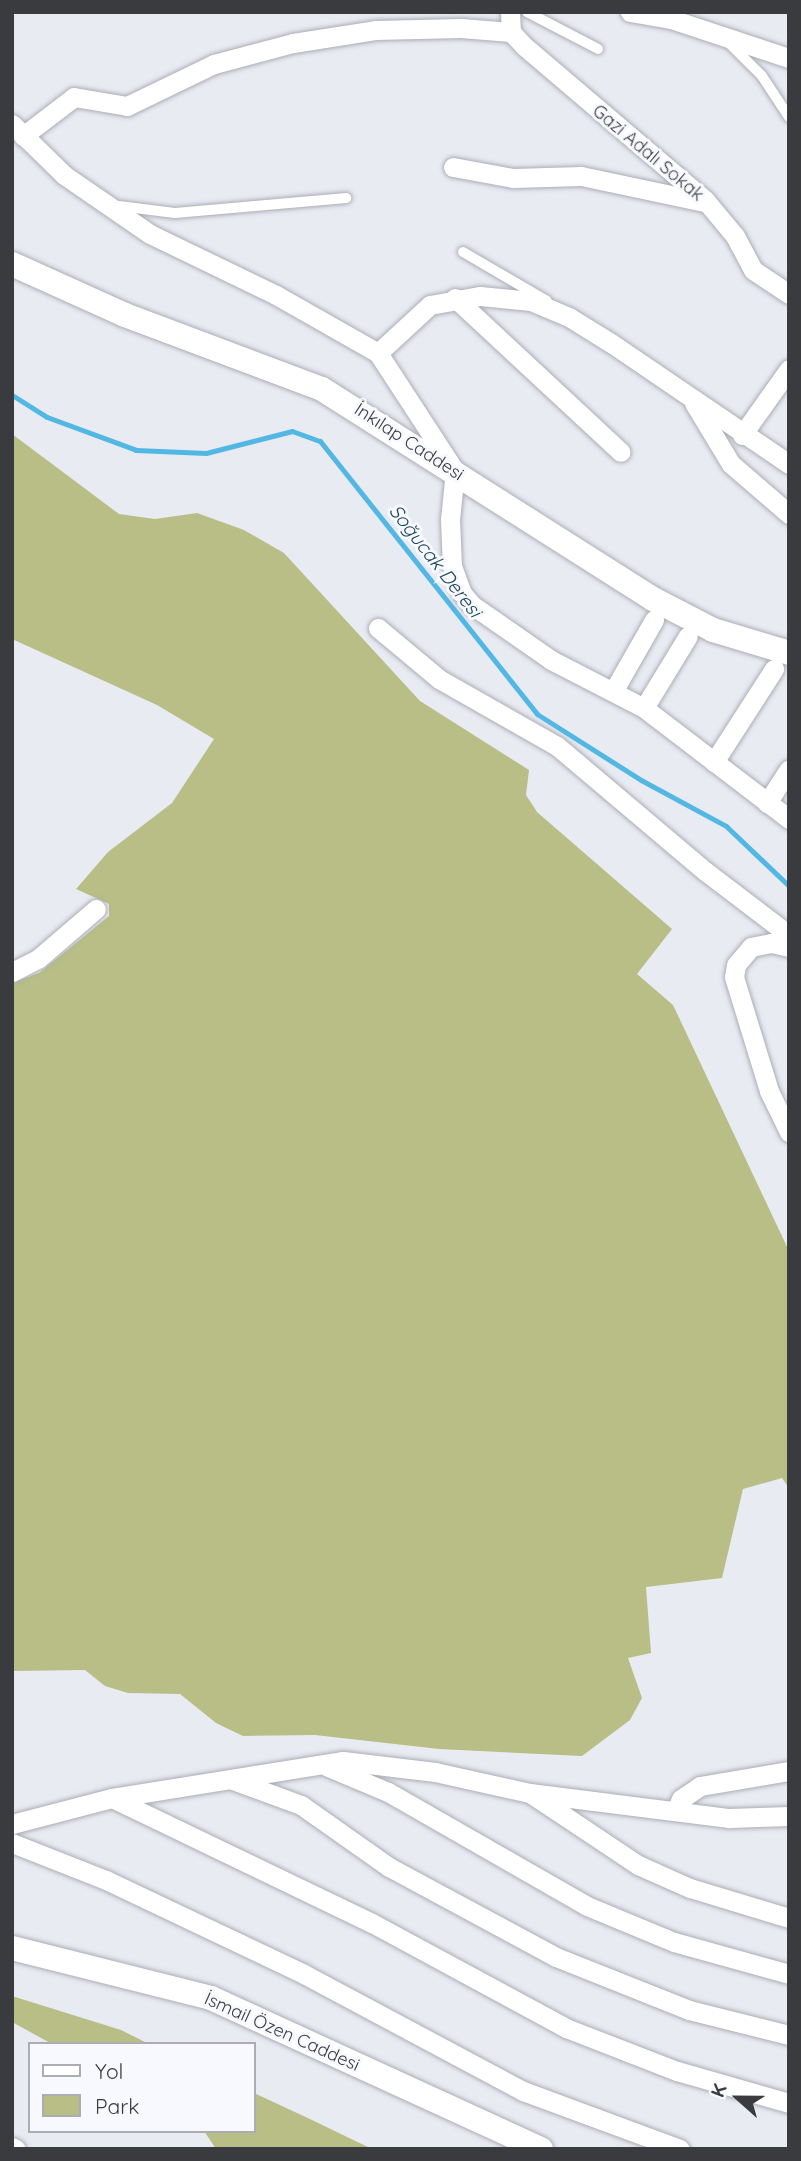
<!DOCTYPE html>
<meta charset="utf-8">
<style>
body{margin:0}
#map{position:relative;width:801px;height:2161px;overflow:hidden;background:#e9ebf3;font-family:Quicksand,sans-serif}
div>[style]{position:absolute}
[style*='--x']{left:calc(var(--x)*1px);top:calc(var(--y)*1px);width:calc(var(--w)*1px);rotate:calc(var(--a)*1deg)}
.green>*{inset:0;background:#b8be86}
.stream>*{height:5px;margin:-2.5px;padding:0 2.5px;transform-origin:2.5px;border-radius:2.5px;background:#52b8e3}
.roads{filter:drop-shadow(0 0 2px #abadb5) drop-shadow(0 0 2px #abadb5)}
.service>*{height:10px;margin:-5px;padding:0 5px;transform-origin:5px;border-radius:5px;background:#fff}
.minor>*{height:19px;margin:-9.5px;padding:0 9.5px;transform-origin:9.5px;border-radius:9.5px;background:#fff}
.tertiary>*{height:24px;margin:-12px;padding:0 12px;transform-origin:12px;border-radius:12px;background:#fff}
span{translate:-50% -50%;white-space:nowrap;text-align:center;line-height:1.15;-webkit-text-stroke:6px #f7f9ff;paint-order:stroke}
.street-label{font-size:18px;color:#3a3b3e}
.water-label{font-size:19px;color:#1c475a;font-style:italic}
.frame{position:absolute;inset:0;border:14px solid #3a3b3e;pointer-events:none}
.legend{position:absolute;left:28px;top:2042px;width:228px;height:91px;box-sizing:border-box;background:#f7f9ff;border:2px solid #abadb2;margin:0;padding:9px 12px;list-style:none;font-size:21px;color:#3a3b3e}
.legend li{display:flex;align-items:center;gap:14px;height:35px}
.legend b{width:35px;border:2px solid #abadb2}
.north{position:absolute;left:703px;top:2063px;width:70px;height:70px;-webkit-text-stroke:5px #f7f9ff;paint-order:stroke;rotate:291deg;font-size:19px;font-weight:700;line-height:28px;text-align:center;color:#3a3b3e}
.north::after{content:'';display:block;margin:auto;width:24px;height:32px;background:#3a3b3e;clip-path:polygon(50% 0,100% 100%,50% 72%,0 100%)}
</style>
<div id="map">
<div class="green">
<i style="clip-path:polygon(12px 434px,119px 514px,155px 519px,197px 513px,244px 530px,284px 553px,420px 701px,529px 770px,526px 795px,537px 812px,672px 929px,637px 974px,673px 1005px,789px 1251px,789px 1488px,782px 1478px,743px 1489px,722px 1578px,646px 1587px,651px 1653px,628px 1658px,642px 1698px,630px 1720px,582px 1756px,439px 1749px,315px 1735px,243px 1736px,216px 1723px,180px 1694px,128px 1693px,105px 1686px,85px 1670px,12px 1671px,12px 983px,39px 973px,109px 916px,109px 904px,76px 889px,108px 852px,172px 803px,214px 739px,157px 705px,12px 639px)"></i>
<i style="clip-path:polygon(12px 1996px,121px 2030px,149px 2044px,52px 2044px,12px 2022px)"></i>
<i style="clip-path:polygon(254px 2093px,312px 2120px,372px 2149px,216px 2149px,204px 2131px,254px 2131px)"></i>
</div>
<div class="stream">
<i style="--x:12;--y:395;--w:41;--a:32.2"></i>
<i style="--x:47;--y:417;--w:95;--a:20.3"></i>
<i style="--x:136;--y:450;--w:70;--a:2.5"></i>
<i style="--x:206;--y:453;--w:89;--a:-14.3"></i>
<i style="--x:292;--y:431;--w:30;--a:20"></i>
<i style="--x:320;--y:441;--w:349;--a:51.5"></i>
<i style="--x:537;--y:714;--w:123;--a:32.4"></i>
<i style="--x:641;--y:780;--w:97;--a:28.4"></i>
<i style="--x:726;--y:826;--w:87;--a:43.6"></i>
</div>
<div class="roads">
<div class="service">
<i style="--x:527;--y:12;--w:80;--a:27.5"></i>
<i style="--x:730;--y:44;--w:45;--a:45"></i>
<i style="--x:762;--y:76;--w:49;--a:56.6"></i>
<i style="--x:119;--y:206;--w:56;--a:7.1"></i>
<i style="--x:175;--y:213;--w:172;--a:-5"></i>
<i style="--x:463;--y:252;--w:97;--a:30.3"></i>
</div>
<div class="minor">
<i style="--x:510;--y:12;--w:20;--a:87"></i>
<i style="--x:511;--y:32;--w:19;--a:47"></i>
<i style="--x:524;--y:46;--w:238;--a:40.4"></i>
<i style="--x:705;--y:200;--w:47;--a:50.2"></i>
<i style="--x:735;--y:236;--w:38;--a:62"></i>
<i style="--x:753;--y:270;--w:43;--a:33.7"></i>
<i style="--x:630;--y:12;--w:42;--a:9.7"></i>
<i style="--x:671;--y:19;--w:124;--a:18.3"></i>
<i style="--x:12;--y:124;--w:73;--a:44.4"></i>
<i style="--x:64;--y:175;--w:104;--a:34.5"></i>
<i style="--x:150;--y:234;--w:140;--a:25.8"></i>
<i style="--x:276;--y:295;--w:117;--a:29.6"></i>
<i style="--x:378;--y:353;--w:141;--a:56.9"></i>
<i style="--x:455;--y:471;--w:48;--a:95.9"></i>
<i style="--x:450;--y:519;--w:47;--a:87.6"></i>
<i style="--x:452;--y:566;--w:29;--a:70"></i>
<i style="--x:462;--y:593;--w:16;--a:50"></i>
<i style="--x:472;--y:605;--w:96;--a:34.8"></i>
<i style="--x:551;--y:660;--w:105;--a:27.3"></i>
<i style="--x:644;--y:708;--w:183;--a:37.4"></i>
<i style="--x:23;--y:136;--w:64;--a:-37.4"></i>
<i style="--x:74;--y:97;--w:54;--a:9.6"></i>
<i style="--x:127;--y:106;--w:97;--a:-25.8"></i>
<i style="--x:214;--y:64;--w:82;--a:-14.9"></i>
<i style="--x:293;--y:43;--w:83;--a:-9"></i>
<i style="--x:375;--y:30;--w:86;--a:-1.3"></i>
<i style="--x:461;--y:28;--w:50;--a:4.6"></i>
<i style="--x:453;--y:167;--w:61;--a:10.4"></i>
<i style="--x:513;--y:178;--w:68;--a:-1.7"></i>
<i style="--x:581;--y:176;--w:126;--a:11.9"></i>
<i style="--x:455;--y:298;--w:226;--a:42.9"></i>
<i style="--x:378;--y:353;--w:71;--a:-42.7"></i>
<i style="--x:430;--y:305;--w:51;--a:-10.2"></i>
<i style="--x:480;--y:296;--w:51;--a:5.6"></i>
<i style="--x:531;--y:301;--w:41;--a:22.8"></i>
<i style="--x:569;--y:317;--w:49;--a:31.8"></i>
<i style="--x:611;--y:343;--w:215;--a:34.2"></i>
<i style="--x:694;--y:403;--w:71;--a:58.8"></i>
<i style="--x:731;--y:464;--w:77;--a:40.8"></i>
<i style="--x:742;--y:435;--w:81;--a:-54.5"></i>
<i style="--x:378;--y:628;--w:80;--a:39.9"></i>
<i style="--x:439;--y:679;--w:136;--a:29.6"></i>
<i style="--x:557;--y:746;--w:194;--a:40.2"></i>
<i style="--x:705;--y:871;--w:106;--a:37.3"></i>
<i style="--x:614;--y:690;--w:81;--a:-60.3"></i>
<i style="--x:644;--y:708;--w:84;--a:-58.6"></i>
<i style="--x:714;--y:762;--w:111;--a:-57.2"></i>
<i style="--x:767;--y:803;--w:40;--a:-57.1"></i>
<i style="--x:789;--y:947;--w:18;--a:-167"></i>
<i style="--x:771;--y:943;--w:20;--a:169"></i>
<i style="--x:751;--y:947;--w:23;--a:130"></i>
<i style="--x:736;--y:965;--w:12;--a:99"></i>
<i style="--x:734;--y:977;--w:119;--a:72.9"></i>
<i style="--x:769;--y:1091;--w:46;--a:64"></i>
<i style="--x:12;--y:972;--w:30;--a:-27"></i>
<i style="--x:39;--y:958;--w:75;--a:-40.7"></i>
<i style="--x:326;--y:1766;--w:67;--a:22.8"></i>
<i style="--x:388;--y:1792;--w:229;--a:29.8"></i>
<i style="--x:587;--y:1906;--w:94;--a:22.5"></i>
<i style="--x:674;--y:1942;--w:119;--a:15.5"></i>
<i style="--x:233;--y:1780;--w:72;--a:20.2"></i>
<i style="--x:301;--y:1805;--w:108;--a:35.2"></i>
<i style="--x:389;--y:1867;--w:190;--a:28.3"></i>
<i style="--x:556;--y:1957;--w:143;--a:21.7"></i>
<i style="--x:689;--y:2010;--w:103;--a:14"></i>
<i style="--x:533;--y:1795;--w:126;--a:33.7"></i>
<i style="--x:638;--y:1865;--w:57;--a:23.9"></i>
<i style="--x:690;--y:1888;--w:103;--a:16.9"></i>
<i style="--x:112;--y:1798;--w:288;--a:25.7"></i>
<i style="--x:372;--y:1923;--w:221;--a:28.4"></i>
<i style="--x:566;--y:2028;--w:119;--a:21.2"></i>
<i style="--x:677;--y:2071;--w:116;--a:15.9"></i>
<i style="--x:676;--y:1810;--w:12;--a:-66"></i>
<i style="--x:681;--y:1799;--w:23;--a:-34"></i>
<i style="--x:700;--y:1786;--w:90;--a:-9.6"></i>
<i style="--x:12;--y:1824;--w:103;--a:-14.6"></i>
<i style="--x:112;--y:1798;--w:234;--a:-9.1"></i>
<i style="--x:343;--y:1761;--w:93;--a:6.8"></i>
<i style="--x:435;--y:1772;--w:97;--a:12.5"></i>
<i style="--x:530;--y:1793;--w:201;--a:7.2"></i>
<i style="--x:729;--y:1818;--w:60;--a:-1.9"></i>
<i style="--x:12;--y:1843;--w:101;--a:21.5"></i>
<i style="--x:106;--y:1880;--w:219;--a:25.4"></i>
<i style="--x:304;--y:1974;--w:248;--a:28.1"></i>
<i style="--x:523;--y:2091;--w:167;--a:20.3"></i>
<i style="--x:12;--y:2147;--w:4;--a:27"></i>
</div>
<div class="tertiary">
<i style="--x:12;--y:264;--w:124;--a:24.3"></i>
<i style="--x:125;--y:315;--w:210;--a:20.6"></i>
<i style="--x:322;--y:389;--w:392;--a:32.4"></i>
<i style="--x:653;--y:599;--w:68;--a:27.3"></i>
<i style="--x:713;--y:630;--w:79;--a:16.8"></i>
<i style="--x:12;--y:1948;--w:205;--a:14.1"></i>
<i style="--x:211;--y:1998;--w:363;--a:24.6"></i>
</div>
</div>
<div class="street-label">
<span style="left:648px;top:153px;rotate:40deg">Gazi Adalı Sokak</span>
<span style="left:409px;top:442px;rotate:33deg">İnkılap Caddesi</span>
<span style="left:282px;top:2032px;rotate:24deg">İsmail Özen Caddesi</span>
</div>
<div class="water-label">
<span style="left:435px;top:561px;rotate:52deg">Soğucak Deresi</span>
</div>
<div class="frame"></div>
<ul class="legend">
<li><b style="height:9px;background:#fff"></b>Yol</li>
<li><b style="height:19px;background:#b8be86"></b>Park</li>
</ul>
<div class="north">K</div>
</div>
